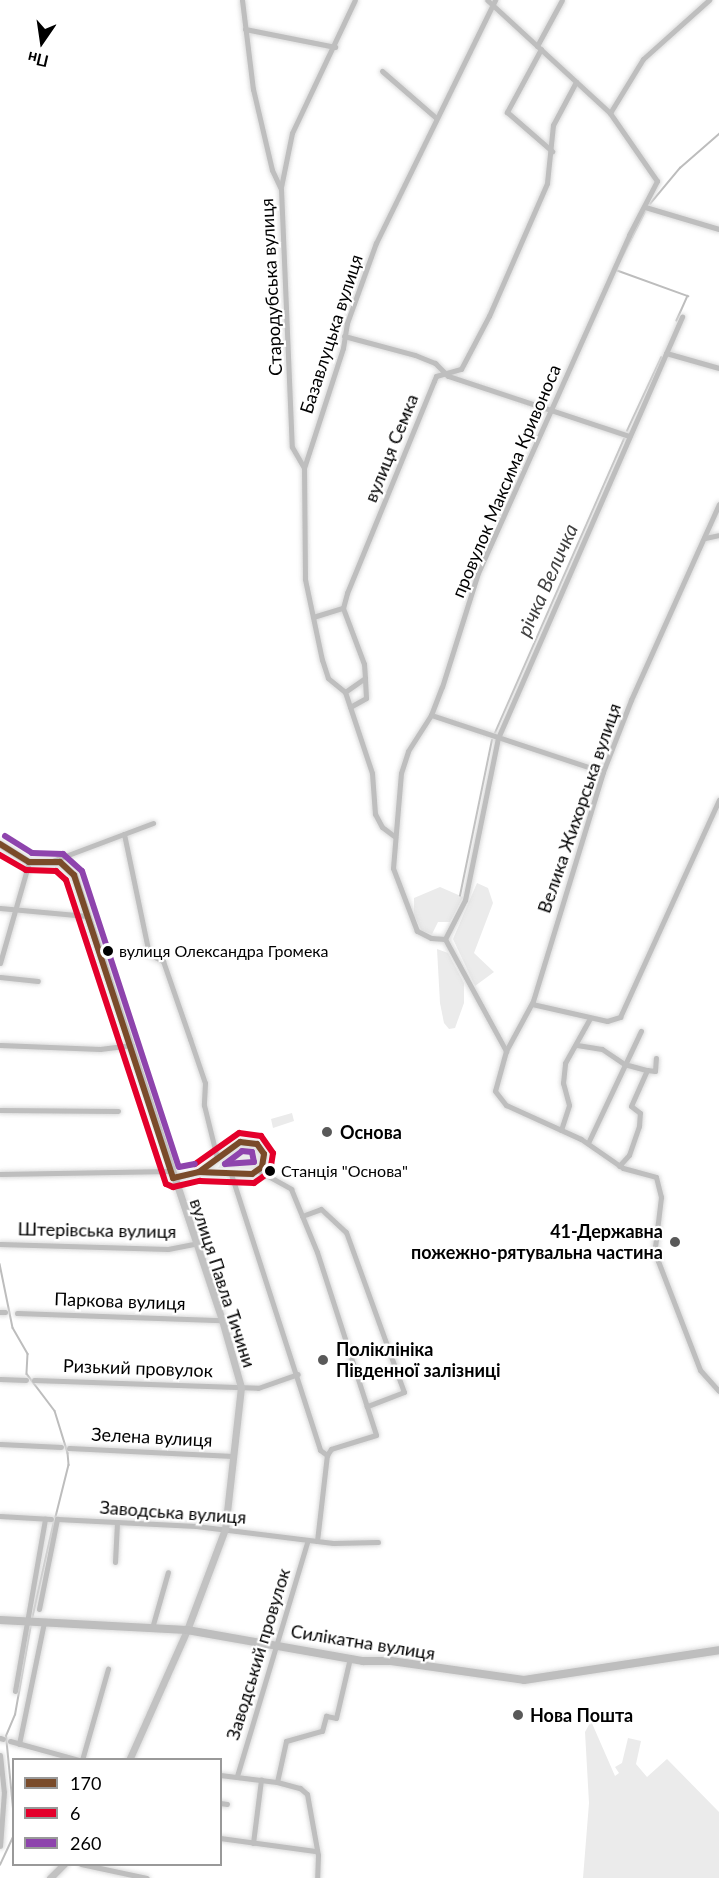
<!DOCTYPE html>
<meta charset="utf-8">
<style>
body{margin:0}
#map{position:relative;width:719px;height:1878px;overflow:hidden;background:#fff;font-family:Lato,sans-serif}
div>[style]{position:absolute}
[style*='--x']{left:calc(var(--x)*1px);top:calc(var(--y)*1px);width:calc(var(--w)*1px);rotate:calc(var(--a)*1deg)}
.green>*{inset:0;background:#ebebeb}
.stream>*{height:1.5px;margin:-0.75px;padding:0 0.75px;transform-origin:0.75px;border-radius:0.75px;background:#bdbdbd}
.roads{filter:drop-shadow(0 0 2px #dbdbdb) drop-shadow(0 0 2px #dbdbdb)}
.street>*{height:5px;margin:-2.5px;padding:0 2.5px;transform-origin:2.5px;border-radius:2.5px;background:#bebebe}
.secondary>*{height:7px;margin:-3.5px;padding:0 3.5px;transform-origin:3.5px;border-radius:3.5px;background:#c2c2c2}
.primary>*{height:8px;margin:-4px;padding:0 4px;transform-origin:4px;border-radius:4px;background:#bebebe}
.bus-1>*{height:6px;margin:-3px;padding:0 3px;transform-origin:3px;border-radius:3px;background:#7a4b2a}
.bus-2>*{height:6px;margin:-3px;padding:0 3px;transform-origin:3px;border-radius:3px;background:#e4002b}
.bus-3>*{height:6px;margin:-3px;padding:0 3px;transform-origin:3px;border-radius:3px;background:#8e44ad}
.dots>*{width:16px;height:16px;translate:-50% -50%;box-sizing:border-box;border:3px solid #fff;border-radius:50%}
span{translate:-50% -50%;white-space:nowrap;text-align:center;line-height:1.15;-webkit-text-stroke:4.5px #fff;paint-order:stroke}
.bus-label{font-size:16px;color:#000}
.left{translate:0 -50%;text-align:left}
.street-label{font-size:18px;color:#000}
.poi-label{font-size:18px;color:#000;font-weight:700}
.right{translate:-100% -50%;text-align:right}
.water-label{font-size:20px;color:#424242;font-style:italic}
.legend{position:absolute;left:12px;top:1758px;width:210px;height:108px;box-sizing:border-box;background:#fff;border:2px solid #999;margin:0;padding:8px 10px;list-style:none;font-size:18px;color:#000}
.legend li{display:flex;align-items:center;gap:12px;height:30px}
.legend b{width:30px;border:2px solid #999}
.north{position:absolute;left:12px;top:12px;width:60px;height:60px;-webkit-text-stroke:4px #fff;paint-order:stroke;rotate:193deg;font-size:16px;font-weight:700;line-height:24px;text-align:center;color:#000}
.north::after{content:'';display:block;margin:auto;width:21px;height:27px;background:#000;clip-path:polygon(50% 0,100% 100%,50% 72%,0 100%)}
</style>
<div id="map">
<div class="green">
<i style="clip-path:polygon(477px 883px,488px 888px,493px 903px,474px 953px,494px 972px,475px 986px,453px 939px)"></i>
<i style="clip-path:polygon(440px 887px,463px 897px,450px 922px,438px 922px,432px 934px,422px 931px,414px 916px,414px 898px)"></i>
<i style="clip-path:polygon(437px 949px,448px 953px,464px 983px,464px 1003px,455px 1028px,449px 1029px,444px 1023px,440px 1003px)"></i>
<i style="clip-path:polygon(292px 1113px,294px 1121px,273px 1128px,271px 1119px)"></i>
<i style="clip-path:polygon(245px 1144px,259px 1150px,261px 1163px,257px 1169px,218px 1168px,223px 1159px)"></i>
<i style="clip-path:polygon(591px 1721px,615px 1776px,619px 1773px,615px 1767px,622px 1763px,628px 1738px,641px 1741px,636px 1764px,647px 1777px,667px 1759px,719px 1812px,719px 1878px,583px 1878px,589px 1803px,585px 1732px)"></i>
</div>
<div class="stream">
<i style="--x:650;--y:204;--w:47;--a:-50.2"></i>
<i style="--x:680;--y:168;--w:52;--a:-41.1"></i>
<i style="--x:646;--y:211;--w:66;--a:117"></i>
<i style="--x:616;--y:270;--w:77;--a:19.9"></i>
<i style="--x:688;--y:296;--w:27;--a:114"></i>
<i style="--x:627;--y:431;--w:81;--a:-65"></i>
<i style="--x:495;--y:733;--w:321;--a:-66.3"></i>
<i style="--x:460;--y:896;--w:159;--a:-78.4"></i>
<i style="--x:0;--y:1264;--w:65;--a:78.5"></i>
<i style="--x:13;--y:1328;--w:30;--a:60"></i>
<i style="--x:28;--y:1354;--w:20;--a:93"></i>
<i style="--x:27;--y:1374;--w:46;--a:52.9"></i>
<i style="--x:55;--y:1411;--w:44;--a:72.8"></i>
<i style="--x:68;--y:1453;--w:12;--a:85"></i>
<i style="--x:69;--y:1465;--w:54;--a:104"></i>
<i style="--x:32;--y:1619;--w:100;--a:-77.3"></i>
<i style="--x:14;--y:1819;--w:83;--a:-95.5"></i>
<i style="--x:6;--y:1736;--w:23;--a:-67"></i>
<i style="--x:15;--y:1715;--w:92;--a:-80"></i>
<i style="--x:0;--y:1865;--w:33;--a:-65"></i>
</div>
<div class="roads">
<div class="street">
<i style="--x:242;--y:0;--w:90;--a:83"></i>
<i style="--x:253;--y:89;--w:83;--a:76.8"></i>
<i style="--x:272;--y:170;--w:21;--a:65"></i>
<i style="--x:281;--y:189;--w:258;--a:87.6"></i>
<i style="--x:292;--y:447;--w:24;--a:60"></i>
<i style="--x:245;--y:29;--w:92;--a:11.3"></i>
<i style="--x:537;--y:46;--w:52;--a:-61.5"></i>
<i style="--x:541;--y:49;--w:72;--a:118.4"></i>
<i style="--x:507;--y:112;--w:60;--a:40.9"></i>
<i style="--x:382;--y:71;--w:72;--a:41"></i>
<i style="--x:610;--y:113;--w:63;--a:-58.6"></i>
<i style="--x:643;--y:59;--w:89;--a:-41.8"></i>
<i style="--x:281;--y:187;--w:55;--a:-78.5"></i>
<i style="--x:292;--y:133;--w:147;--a:-64.7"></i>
<i style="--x:645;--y:207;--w:77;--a:16.6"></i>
<i style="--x:344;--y:336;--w:73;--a:15"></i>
<i style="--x:415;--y:355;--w:22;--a:22"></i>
<i style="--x:435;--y:363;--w:18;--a:45"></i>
<i style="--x:448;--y:376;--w:191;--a:18.3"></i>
<i style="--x:666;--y:353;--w:55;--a:15.8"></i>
<i style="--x:719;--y:504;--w:215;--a:114.2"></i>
<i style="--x:631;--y:700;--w:77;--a:111.3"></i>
<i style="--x:603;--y:772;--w:239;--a:107"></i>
<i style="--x:533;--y:1001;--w:57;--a:118.4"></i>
<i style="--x:506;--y:1051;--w:41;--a:105.4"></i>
<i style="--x:495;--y:1091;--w:18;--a:52"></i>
<i style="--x:506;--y:1105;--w:82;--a:24.4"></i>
<i style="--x:581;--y:1139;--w:51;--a:34.6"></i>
<i style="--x:623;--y:1168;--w:34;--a:15"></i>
<i style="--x:656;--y:1177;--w:21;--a:76"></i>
<i style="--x:661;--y:1197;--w:50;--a:96.8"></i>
<i style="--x:655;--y:1247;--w:14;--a:78"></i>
<i style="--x:658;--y:1261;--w:117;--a:68.9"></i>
<i style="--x:700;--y:1370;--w:28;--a:48"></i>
<i style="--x:705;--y:538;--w:14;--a:-12"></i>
<i style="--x:313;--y:617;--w:31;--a:-17"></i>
<i style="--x:345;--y:692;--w:24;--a:-35"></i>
<i style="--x:365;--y:678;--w:14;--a:-94"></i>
<i style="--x:364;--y:664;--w:60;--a:-110.6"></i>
<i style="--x:343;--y:608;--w:16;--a:-75"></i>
<i style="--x:347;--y:593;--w:229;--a:-67.7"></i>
<i style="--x:434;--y:381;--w:5;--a:-68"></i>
<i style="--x:436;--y:376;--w:26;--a:-16"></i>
<i style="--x:461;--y:369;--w:60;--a:-62.2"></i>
<i style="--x:489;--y:316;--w:145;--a:-66.4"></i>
<i style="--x:547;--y:183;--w:58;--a:-84.1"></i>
<i style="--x:553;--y:125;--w:49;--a:-61.9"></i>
<i style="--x:350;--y:707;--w:18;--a:-29"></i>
<i style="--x:366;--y:698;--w:20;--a:-93"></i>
<i style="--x:431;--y:715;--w:181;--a:18.3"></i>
<i style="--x:124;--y:834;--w:123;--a:78.2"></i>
<i style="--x:149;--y:954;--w:16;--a:27"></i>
<i style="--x:163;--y:961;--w:83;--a:70.9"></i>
<i style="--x:190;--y:1039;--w:46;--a:71.2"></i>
<i style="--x:205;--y:1083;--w:22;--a:93"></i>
<i style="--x:204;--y:1105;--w:55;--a:76.2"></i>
<i style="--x:394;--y:836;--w:15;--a:-143"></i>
<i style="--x:382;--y:827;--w:15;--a:-118"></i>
<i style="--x:375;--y:814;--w:41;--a:-94.2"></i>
<i style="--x:372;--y:773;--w:85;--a:-108.4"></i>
<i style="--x:345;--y:692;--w:22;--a:-141"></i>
<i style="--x:328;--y:678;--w:19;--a:-108"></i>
<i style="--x:322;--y:660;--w:83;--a:-101.9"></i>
<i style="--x:305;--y:579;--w:111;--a:-90.5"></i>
<i style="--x:304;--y:468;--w:126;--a:-72"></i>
<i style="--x:343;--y:348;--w:25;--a:-81"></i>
<i style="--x:347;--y:323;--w:85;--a:-70.1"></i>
<i style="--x:376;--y:243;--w:271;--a:-63.9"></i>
<i style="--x:52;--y:861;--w:108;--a:-20.6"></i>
<i style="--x:0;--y:908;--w:87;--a:5.3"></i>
<i style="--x:445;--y:939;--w:14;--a:-176"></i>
<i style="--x:431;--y:938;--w:16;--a:-153"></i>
<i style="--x:417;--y:931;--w:67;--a:-110.9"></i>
<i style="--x:393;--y:868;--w:95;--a:-85.2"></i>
<i style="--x:401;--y:773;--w:23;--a:-72"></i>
<i style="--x:408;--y:751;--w:43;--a:-57.4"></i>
<i style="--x:431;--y:715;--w:30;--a:-69"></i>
<i style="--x:442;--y:687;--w:120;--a:-72.5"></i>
<i style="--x:478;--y:573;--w:370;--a:-65.9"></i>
<i style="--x:629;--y:235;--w:61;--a:-62.6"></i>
<i style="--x:657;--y:181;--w:83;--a:-124.7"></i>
<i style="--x:610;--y:113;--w:167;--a:-137.4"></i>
<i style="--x:445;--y:939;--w:44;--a:-62.9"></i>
<i style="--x:465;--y:900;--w:165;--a:-78.5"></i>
<i style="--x:498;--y:738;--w:460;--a:-66.4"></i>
<i style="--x:445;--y:939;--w:128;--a:61.4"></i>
<i style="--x:0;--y:963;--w:105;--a:-74"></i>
<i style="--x:0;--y:977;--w:38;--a:6"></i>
<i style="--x:532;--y:1004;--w:77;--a:12.8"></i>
<i style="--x:607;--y:1021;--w:14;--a:-17"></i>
<i style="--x:620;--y:1017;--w:239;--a:-65.5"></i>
<i style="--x:0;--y:1045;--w:100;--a:2.3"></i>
<i style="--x:100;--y:1049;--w:32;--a:-7"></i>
<i style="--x:577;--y:1045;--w:25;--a:9"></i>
<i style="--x:602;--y:1049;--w:27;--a:34"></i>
<i style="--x:624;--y:1064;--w:24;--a:15"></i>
<i style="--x:647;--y:1070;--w:8;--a:7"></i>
<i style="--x:655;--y:1071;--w:13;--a:-86"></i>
<i style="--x:0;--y:1110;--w:118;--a:0.5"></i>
<i style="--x:561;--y:1130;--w:26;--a:-72"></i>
<i style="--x:569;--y:1105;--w:23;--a:-105"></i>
<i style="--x:563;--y:1083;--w:20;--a:-84"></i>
<i style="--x:565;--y:1063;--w:51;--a:-60.9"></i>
<i style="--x:588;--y:1143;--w:124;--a:-64.7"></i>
<i style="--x:619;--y:1166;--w:15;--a:-48"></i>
<i style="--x:629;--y:1155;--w:31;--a:-71"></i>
<i style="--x:639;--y:1126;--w:13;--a:-86"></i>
<i style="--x:640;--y:1113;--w:11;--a:-142"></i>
<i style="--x:631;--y:1106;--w:39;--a:-66"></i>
<i style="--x:259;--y:1171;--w:37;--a:29"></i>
<i style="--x:291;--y:1189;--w:68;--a:67.6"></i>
<i style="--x:317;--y:1252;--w:192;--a:72.1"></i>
<i style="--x:376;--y:1435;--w:47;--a:162.7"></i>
<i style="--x:331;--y:1449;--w:7;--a:124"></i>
<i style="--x:0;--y:1174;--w:171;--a:-1"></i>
<i style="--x:231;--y:1174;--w:290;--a:72.1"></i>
<i style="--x:320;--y:1450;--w:9;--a:36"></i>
<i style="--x:173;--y:1178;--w:27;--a:-13"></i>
<i style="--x:199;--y:1172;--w:53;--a:2.2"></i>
<i style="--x:252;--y:1174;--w:12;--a:-35"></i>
<i style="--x:262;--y:1167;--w:13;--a:-81"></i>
<i style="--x:264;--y:1154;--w:12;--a:-125"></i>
<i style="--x:257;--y:1144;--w:17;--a:-173"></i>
<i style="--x:240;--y:1142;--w:51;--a:143.8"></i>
<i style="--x:302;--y:1216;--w:20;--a:-20"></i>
<i style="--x:321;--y:1209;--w:34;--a:43"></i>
<i style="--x:346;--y:1232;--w:170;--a:70.1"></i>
<i style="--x:404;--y:1392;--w:40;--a:159"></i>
<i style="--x:0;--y:1244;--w:168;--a:1.7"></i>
<i style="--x:168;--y:1249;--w:26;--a:-11"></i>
<i style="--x:0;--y:1312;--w:5;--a:0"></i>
<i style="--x:17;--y:1313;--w:205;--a:2"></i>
<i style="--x:0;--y:1379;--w:26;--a:2"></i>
<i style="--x:34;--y:1380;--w:224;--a:2"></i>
<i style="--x:258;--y:1388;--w:42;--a:-19.3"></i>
<i style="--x:0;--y:1444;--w:61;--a:2.8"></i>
<i style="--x:69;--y:1448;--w:164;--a:2.8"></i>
<i style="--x:0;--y:1516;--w:51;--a:3.4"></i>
<i style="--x:317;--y:1541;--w:87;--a:-83.4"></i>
<i style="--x:115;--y:1562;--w:40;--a:-87.1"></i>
<i style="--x:39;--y:1609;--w:92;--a:-78.7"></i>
<i style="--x:57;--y:1519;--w:139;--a:2.9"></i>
<i style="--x:196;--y:1526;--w:138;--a:7.1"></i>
<i style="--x:333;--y:1543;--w:45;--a:-1.3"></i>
<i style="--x:152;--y:1628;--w:58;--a:-74.1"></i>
<i style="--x:15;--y:1691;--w:175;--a:-80.1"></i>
<i style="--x:0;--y:1738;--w:3;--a:18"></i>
<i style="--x:10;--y:1741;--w:72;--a:15.4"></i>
<i style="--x:19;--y:1744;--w:125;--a:-78.4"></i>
<i style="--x:0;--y:1755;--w:37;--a:84"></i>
<i style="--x:4;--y:1792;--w:54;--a:94.2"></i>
<i style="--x:82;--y:1760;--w:95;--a:-74.1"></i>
<i style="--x:220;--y:1775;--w:57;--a:7"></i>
<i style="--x:277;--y:1782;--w:42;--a:-77.6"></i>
<i style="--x:286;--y:1741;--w:37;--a:-16"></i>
<i style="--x:322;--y:1731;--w:16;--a:-75"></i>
<i style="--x:326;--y:1716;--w:10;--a:11"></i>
<i style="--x:336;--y:1718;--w:62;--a:-76.9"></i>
<i style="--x:237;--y:1776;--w:246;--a:-73.3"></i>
<i style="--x:277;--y:1782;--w:24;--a:15"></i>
<i style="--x:300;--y:1788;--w:9;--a:41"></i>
<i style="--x:307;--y:1794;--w:62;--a:79.8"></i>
<i style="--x:318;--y:1855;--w:23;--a:92"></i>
<i style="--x:220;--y:1803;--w:7;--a:8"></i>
<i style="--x:220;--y:1838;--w:96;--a:7.8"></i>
<i style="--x:253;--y:1843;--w:64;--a:-82.8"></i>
<i style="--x:81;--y:1864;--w:67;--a:12"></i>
</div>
<div class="secondary">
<i style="--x:0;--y:844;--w:34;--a:32"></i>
<i style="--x:29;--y:862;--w:31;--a:0"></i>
<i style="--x:60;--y:862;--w:19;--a:43"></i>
<i style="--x:74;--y:875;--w:469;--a:71.6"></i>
<i style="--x:222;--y:1320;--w:70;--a:74.2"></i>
<i style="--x:241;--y:1387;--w:143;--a:96.4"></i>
<i style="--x:225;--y:1529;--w:108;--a:110.6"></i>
<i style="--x:187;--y:1630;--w:142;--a:114"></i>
<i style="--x:50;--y:1878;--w:20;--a:-45"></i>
</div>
<div class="primary">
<i style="--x:0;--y:1620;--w:187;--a:3.1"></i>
<i style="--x:187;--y:1630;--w:179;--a:10"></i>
<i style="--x:363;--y:1661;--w:28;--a:0"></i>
<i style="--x:391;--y:1661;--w:134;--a:8.1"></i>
<i style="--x:524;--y:1680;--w:197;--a:-8.7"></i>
</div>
</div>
<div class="bus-1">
<i style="--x:0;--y:844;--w:34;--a:32"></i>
<i style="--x:29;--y:862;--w:31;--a:0"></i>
<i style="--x:60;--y:862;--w:19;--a:43"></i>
<i style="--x:74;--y:875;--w:319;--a:71.9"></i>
<i style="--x:173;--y:1178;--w:27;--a:-13"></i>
<i style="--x:240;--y:1142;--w:17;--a:7"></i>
<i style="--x:257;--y:1144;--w:12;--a:55"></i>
<i style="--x:264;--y:1154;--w:13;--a:99"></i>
<i style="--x:262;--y:1167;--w:12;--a:145"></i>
<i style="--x:252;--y:1174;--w:53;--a:-177.8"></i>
<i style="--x:199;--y:1172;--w:51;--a:-36.2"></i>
</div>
<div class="bus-2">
<i style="--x:0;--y:855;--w:30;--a:30"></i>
<i style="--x:26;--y:870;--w:30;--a:2"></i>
<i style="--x:56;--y:871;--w:13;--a:42"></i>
<i style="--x:66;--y:880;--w:320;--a:71.8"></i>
<i style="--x:166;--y:1184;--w:8;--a:23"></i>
<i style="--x:173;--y:1187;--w:28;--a:-13"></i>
<i style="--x:200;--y:1181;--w:54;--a:2.1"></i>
<i style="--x:254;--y:1183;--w:19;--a:-35"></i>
<i style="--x:270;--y:1172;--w:19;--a:-81"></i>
<i style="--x:273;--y:1153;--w:21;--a:-125"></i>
<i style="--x:261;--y:1136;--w:22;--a:-172"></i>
<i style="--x:239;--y:1133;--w:54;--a:144.8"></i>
</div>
<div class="bus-3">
<i style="--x:5;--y:836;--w:32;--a:32"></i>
<i style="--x:32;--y:853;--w:31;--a:2"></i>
<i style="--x:63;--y:854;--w:25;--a:42"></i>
<i style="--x:82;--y:871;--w:311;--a:71.9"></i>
<i style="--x:179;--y:1167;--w:16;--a:-11"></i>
<i style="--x:242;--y:1151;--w:10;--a:6"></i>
<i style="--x:252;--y:1152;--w:10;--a:79"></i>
<i style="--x:254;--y:1162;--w:29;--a:176"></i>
<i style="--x:225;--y:1164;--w:21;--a:-37"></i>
</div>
<div class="dots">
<i style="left:108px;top:951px;background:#000"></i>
<i style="left:327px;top:1132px;background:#595959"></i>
<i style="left:270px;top:1171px;background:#000"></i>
<i style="left:675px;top:1242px;background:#595959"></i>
<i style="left:323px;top:1360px;background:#595959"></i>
<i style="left:518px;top:1715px;background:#595959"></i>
</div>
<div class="bus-label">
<span class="left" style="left:119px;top:951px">вулиця Олександра Громека</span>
<span class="left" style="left:281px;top:1171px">Станція "Основа"</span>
</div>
<div class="street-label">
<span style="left:271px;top:287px;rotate:-93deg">Стародубська вулиця</span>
<span style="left:331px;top:334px;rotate:-72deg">Базавлуцька вулиця</span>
<span style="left:391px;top:448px;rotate:-68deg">вулиця Семка</span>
<span style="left:506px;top:481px;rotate:-67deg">провулок Максима Кривоноса</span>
<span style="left:579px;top:808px;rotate:-71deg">Велика Жихорська вулиця</span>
<span style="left:97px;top:1230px;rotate:1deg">Штерівська вулиця</span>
<span style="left:223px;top:1283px;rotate:72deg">вулиця Павла Тичини</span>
<span style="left:120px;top:1301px;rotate:2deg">Паркова вулиця</span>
<span style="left:138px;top:1368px;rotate:2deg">Ризький провулок</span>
<span style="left:152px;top:1437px;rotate:3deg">Зелена вулиця</span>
<span style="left:173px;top:1512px;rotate:4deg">Заводська вулиця</span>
<span style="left:363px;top:1642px;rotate:9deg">Силікатна вулиця</span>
<span style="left:258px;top:1654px;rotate:-73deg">Заводський провулок</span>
</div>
<div class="poi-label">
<span class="left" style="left:340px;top:1132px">Основа</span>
<span class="right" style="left:663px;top:1242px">41-Державна<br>пожежно-рятувальна частина</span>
<span class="left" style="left:336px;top:1360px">Поліклініка<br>Південної залізниці</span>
<span class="left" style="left:530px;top:1715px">Нова Пошта</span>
</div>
<div class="water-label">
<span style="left:547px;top:580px;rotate:-66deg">річка Величка</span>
</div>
<ul class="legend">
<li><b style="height:8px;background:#7a4b2a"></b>170</li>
<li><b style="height:8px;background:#e4002b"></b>6</li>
<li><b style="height:8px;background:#8e44ad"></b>260</li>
</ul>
<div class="north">Пн</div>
</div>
